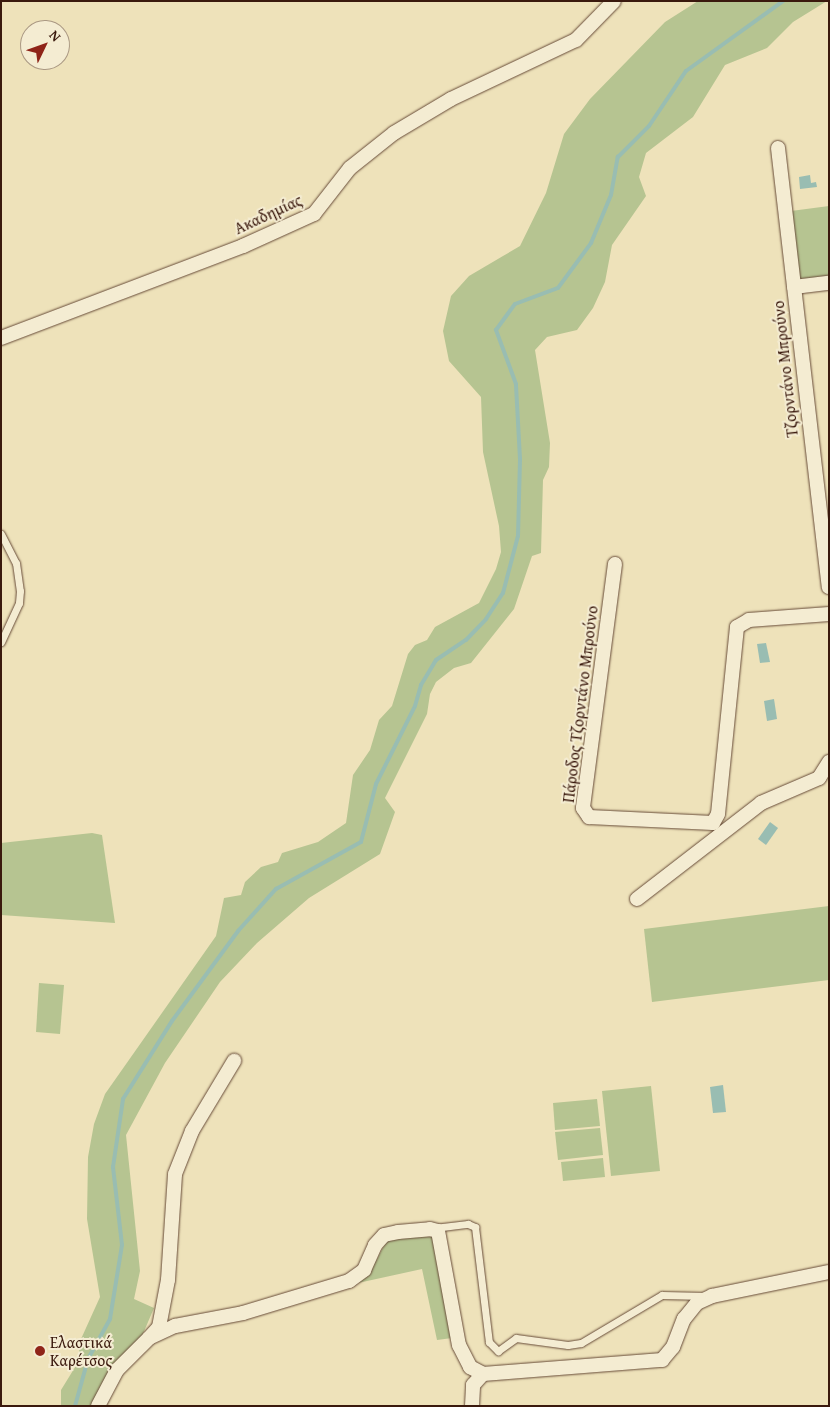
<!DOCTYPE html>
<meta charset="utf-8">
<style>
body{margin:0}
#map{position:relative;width:830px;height:1407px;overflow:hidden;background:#eee2ba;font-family:"Gentium Book Plus",serif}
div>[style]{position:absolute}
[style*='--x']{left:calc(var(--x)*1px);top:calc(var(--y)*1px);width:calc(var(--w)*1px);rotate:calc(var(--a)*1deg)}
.green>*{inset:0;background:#b6c491}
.water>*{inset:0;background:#99bdb2}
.stream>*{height:4px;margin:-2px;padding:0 2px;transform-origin:2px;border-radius:2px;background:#99bdb2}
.roads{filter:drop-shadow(0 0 1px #674b38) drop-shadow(0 0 1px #674b38)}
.lane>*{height:7px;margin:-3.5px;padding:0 3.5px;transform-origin:3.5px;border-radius:3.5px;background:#f4ecd2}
.street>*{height:14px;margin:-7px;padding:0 7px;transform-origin:7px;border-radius:7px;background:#f4ecd2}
.dots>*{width:14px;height:14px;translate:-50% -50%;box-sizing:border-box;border:2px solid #f4ecd2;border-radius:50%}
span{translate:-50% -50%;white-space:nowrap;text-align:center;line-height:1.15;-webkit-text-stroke:4px #f4ecd2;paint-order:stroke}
.street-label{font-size:16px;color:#3a190d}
.poi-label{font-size:16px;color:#3a190d}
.left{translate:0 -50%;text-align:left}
.frame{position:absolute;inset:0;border:2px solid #3a190d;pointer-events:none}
.north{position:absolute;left:20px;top:20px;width:50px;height:50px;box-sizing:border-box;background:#f4ecd2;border:1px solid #aa9883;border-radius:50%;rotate:48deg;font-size:14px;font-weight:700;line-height:20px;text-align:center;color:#3a190d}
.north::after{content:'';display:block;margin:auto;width:18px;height:22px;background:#8f2418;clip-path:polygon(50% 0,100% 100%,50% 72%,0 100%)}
</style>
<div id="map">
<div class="green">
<i style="clip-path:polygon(698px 1px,827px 1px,793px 22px,767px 48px,725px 65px,693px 117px,646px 153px,639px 177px,646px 196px,612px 245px,605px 282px,593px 308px,577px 330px,547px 337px,535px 350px,550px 443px,549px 467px,543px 480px,541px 553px,532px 556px,514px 609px,471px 663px,454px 668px,436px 682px,430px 694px,427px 714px,385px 798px,395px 812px,380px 854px,309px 898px,257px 943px,220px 982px,165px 1063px,126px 1135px,140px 1271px,134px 1299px,154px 1308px,142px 1336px,116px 1363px,102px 1383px,92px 1406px,61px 1406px,61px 1390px,77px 1364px,81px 1339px,100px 1297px,87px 1219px,88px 1157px,94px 1124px,105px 1094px,216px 936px,224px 898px,241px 895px,245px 882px,261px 867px,278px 862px,282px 853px,318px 842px,346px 823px,353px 775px,370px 750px,379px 720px,392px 706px,408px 654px,415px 645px,427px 640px,435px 627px,479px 603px,496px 569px,501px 552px,499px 526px,483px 452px,481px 397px,449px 361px,443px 331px,451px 296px,469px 276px,520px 246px,546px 193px,564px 134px,590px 99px,665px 22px)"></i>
<i style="clip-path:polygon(829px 206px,829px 279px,799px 283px,791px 211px)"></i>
<i style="clip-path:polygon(92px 833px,102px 835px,115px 923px,1px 915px,1px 843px)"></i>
<i style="clip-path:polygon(829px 906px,829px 980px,652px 1002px,644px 929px)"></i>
<i style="clip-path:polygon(39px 983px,64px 985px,60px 1034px,36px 1032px)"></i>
<i style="clip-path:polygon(651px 1086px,660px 1171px,611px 1176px,602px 1091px)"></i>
<i style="clip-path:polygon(597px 1099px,600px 1126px,555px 1130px,553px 1103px)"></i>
<i style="clip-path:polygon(600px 1128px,603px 1155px,558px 1160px,555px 1132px)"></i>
<i style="clip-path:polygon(603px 1158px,605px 1177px,563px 1181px,561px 1162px)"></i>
<i style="clip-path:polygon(433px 1234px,452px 1338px,437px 1340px,422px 1269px,358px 1283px,368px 1276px,388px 1238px)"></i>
</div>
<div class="water">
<i style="clip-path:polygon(810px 175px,811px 183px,816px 182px,817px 187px,800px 189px,799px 177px)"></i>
<i style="clip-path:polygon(766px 643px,770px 662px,760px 663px,757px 644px)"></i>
<i style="clip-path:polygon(774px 699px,777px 719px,767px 721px,764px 701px)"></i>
<i style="clip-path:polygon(770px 822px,778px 828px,766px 845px,758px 839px)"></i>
<i style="clip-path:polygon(723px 1085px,726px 1112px,713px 1113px,710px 1087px)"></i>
</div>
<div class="stream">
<i style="--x:75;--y:1406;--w:49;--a:-74.5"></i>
<i style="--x:88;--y:1359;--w:46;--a:-61.2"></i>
<i style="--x:110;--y:1319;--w:75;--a:-80.8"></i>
<i style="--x:122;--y:1245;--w:79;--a:-96.6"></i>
<i style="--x:113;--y:1167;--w:69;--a:-81.6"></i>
<i style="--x:123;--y:1099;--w:92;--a:-57.9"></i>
<i style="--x:172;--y:1021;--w:112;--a:-53.7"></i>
<i style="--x:238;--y:931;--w:57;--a:-47.9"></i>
<i style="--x:276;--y:889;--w:97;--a:-28.9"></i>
<i style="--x:361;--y:842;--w:60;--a:-75.5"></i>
<i style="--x:376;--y:784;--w:87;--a:-63.4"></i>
<i style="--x:415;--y:706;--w:22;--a:-74"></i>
<i style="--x:421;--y:685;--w:29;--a:-59"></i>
<i style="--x:436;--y:660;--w:36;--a:-34"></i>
<i style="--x:466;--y:640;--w:29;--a:-46"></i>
<i style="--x:486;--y:619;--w:31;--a:-57"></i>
<i style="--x:503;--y:593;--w:59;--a:-75.3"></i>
<i style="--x:518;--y:536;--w:77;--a:-88.5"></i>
<i style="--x:520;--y:459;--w:75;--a:-93.1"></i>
<i style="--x:516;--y:384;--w:58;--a:-110.3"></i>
<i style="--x:496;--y:330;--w:32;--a:-54"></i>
<i style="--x:515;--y:304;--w:46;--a:-20.4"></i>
<i style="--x:558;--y:288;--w:56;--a:-53.7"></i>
<i style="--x:591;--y:243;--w:52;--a:-67.4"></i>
<i style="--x:611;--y:195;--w:39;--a:-80"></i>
<i style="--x:618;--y:157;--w:44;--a:-45"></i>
<i style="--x:649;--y:126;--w:66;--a:-56.1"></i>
<i style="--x:686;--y:71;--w:120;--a:-35.8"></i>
</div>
<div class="roads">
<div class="lane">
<i style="--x:1;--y:534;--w:33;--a:63"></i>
<i style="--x:16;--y:563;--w:28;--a:82"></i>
<i style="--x:20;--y:591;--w:12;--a:95"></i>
<i style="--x:19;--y:603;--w:43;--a:114.8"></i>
<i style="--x:434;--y:1228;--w:34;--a:-7"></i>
<i style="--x:468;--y:1224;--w:8;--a:23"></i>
<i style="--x:475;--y:1227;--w:116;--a:83.1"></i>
<i style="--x:489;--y:1342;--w:13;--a:45"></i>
<i style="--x:498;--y:1351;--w:22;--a:-36"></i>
<i style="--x:516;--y:1338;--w:52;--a:7.7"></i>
<i style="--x:568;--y:1345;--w:13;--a:-9"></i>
<i style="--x:581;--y:1343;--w:94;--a:-30.7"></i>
<i style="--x:662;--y:1295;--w:44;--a:1.3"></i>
</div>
<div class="street">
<i style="--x:778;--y:148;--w:442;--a:83.4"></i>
<i style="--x:794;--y:287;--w:35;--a:-7"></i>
<i style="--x:1;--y:338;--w:259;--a:-20.8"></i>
<i style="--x:243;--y:246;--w:78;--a:-24.3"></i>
<i style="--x:314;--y:214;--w:58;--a:-52"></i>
<i style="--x:350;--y:168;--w:56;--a:-38.5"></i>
<i style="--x:394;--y:133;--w:66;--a:-30.8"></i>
<i style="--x:451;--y:99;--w:138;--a:-25.3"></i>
<i style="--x:576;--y:40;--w:54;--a:-45.7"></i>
<i style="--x:615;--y:564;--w:246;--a:97.5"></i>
<i style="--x:583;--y:808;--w:11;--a:56"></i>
<i style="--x:589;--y:817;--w:124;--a:2.8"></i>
<i style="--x:713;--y:823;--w:10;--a:-61"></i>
<i style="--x:718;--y:814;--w:188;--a:-84.2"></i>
<i style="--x:737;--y:627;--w:14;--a:-30"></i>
<i style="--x:749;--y:620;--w:80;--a:-4.3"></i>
<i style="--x:637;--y:899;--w:157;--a:-37.7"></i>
<i style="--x:761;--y:803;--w:63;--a:-23.3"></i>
<i style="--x:819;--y:778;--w:19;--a:-58"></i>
<i style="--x:150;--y:1337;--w:13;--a:-48"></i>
<i style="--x:159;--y:1327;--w:48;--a:-79.2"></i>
<i style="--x:168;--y:1280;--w:106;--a:-86.2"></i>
<i style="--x:175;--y:1174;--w:46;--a:-68.4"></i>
<i style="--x:192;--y:1131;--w:82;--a:-59"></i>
<i style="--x:98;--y:1406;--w:41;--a:-62.2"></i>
<i style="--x:117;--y:1370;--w:45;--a:-45"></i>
<i style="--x:149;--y:1338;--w:29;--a:-25"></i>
<i style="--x:175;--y:1326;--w:69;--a:-10.8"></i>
<i style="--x:243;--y:1313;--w:111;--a:-16.8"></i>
<i style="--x:349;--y:1281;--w:19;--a:-36"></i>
<i style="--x:364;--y:1270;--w:27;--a:-66"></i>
<i style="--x:375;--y:1245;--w:13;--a:-48"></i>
<i style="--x:384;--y:1235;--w:14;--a:-12"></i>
<i style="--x:398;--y:1232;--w:32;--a:-5"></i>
<i style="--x:430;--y:1229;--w:8;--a:14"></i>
<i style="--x:438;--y:1231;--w:116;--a:79.6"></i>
<i style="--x:459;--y:1345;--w:25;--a:63"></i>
<i style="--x:470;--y:1367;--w:15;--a:28"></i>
<i style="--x:483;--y:1374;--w:180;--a:-4.5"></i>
<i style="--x:662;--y:1360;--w:17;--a:-50"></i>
<i style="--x:673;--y:1347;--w:30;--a:-69"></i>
<i style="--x:684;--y:1319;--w:21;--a:-51"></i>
<i style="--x:697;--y:1303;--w:17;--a:-25"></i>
<i style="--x:712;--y:1296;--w:119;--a:-11.6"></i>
<i style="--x:472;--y:1406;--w:21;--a:-87"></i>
<i style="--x:473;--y:1385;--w:15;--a:-48"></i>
</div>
</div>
<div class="dots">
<i style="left:40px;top:1351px;background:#8f2418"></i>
</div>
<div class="street-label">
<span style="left:268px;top:214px;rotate:-25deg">Ακαδημίας</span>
<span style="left:785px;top:369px;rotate:-96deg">Τζορντάνο Μπρούνο</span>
<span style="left:580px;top:704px;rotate:-83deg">Πάροδος Τζορντάνο Μπρούνο</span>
</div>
<div class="poi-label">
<span class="left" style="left:50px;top:1351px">Ελαστικά<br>Καρέτσος</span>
</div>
<div class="frame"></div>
<div class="north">N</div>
</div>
